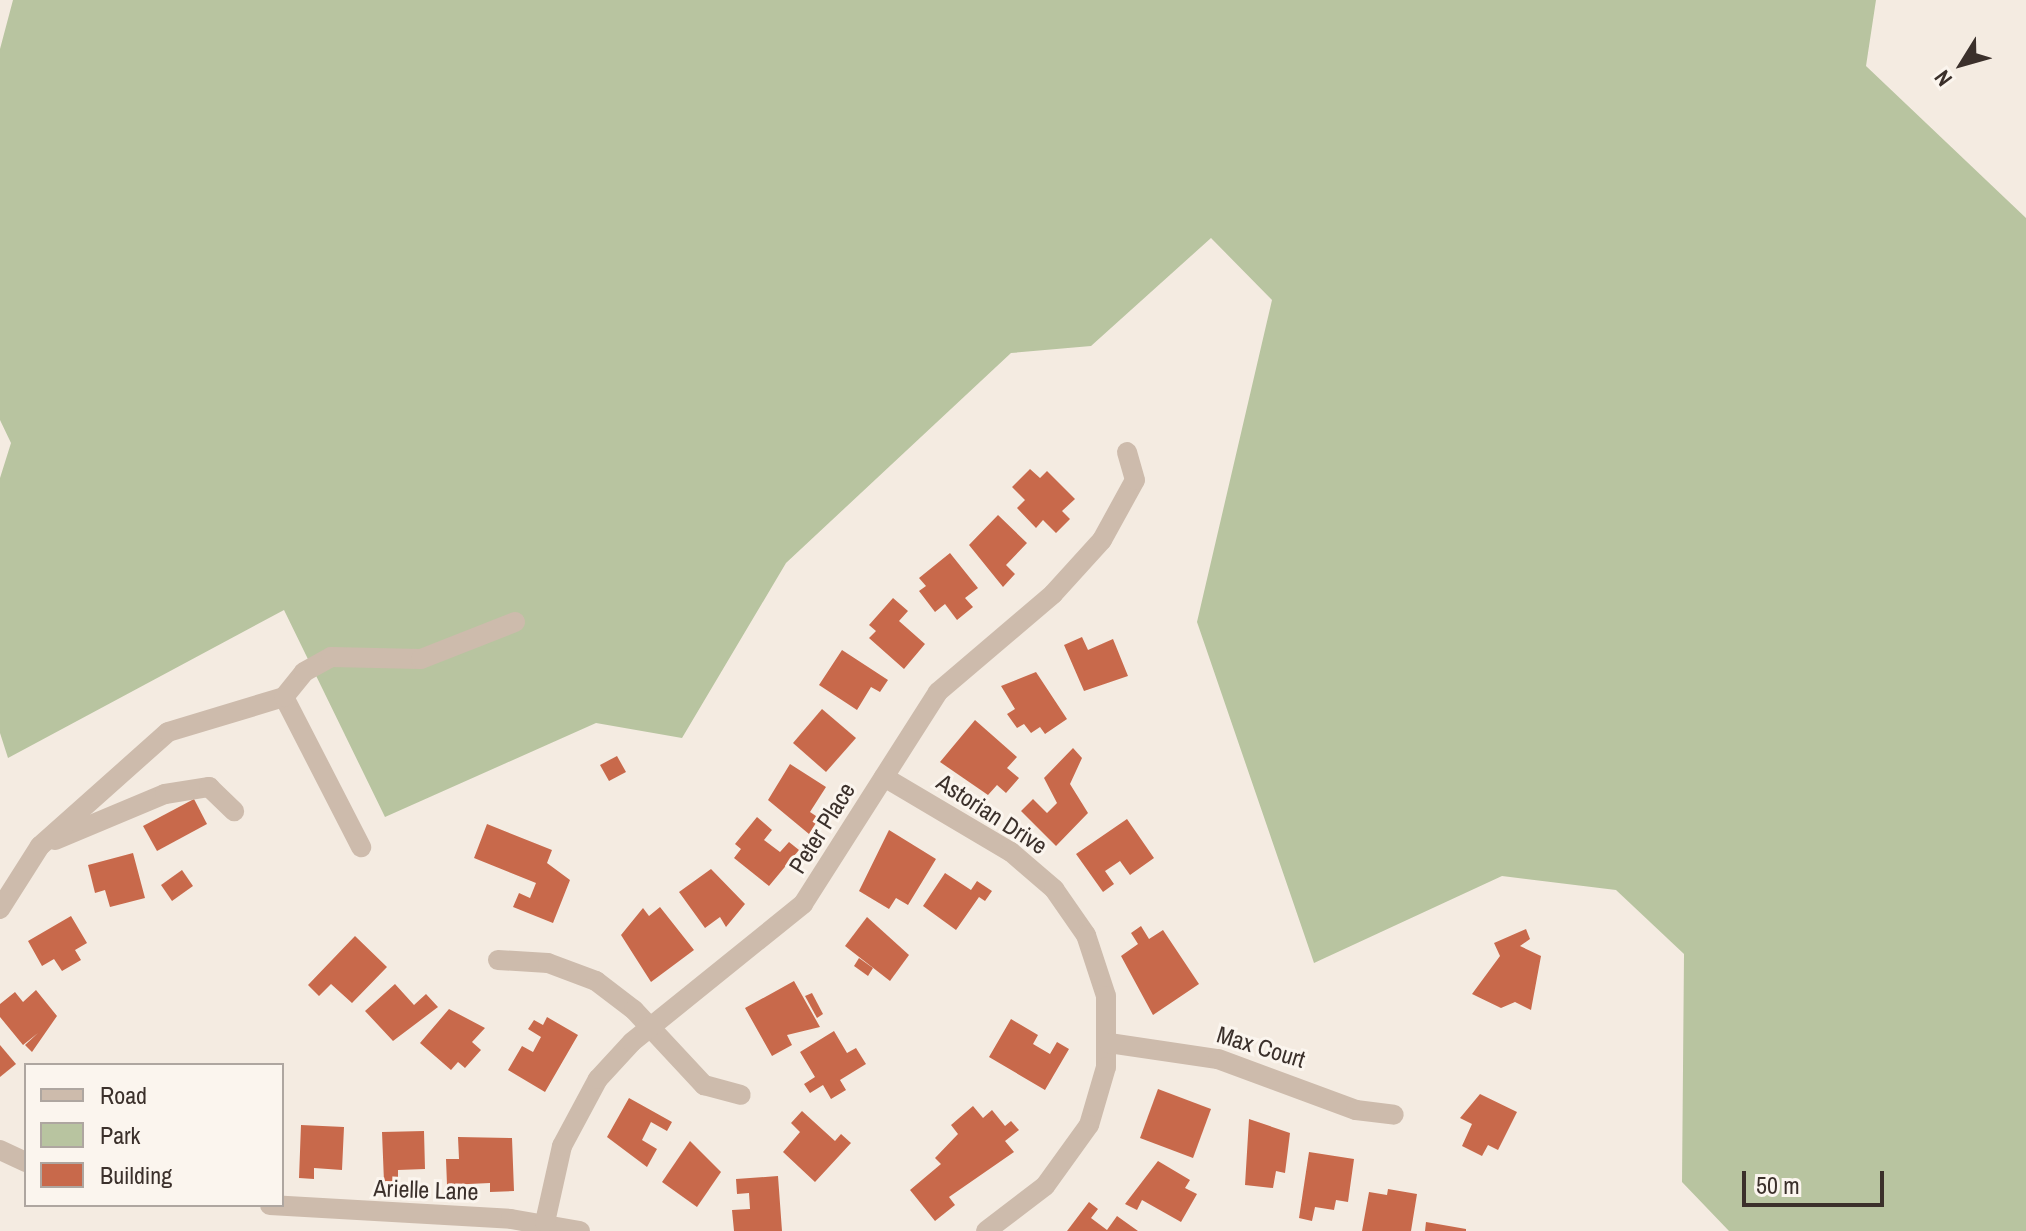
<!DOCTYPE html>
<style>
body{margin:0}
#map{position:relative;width:2026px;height:1231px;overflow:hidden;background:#f4ebe1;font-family:"Archivo Narrow",sans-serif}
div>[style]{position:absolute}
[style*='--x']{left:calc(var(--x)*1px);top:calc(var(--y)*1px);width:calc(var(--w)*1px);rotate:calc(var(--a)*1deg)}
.green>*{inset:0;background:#b8c4a0}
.building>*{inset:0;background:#c8694b}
.street>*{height:20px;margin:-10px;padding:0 10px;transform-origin:10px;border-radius:10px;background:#cdbbac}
span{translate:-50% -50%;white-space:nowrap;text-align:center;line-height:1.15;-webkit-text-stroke:6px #fbf5ee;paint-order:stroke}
.street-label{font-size:24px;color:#3b302b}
.legend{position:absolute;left:24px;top:1063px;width:260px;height:144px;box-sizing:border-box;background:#fbf5ee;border:2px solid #aea6a0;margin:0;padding:10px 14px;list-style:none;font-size:24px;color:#3b302b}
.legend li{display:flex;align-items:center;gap:16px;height:40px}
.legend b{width:40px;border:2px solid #aea6a0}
.north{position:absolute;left:1922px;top:24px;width:80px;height:80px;-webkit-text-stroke:6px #fbf5ee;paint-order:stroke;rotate:233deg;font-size:22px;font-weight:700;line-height:32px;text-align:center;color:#3b302b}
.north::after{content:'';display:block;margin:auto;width:28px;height:36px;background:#3b302b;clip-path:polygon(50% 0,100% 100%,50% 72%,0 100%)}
.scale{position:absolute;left:1742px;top:1171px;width:142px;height:36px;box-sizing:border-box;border:4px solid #3b302b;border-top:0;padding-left:10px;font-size:24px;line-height:28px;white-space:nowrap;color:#3b302b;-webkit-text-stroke:6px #fbf5ee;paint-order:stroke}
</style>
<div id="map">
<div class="green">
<i style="clip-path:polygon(13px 0,1876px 0,1866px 66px,2026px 218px,2026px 1231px,1729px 1231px,1682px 1182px,1684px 954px,1616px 890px,1502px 876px,1314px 963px,1197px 622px,1272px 300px,1211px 238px,1091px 346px,1011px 353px,786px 563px,682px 738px,596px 723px,385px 817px,284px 610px,8px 758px,0 733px,0 478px,11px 443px,0 420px,0 49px)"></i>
</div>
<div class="building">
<i style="clip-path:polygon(1030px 469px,1040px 478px,1047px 471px,1075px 499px,1062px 511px,1070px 519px,1056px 533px,1043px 520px,1036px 528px,1017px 508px,1025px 500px,1012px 487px)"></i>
<i style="clip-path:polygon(998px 515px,1027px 543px,1006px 565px,1015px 574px,1003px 587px,969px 545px)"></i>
<i style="clip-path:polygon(950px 553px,978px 588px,965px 598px,973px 607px,957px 620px,945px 604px,935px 612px,919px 591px,926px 586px,919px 578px)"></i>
<i style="clip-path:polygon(893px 598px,908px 611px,899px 621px,925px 644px,904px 669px,869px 638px,876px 631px,869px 625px)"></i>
<i style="clip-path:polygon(1082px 637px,1088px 650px,1113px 639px,1128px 676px,1084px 691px,1064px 645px)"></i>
<i style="clip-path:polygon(842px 650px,888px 680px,880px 692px,871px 687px,857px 710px,819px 685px)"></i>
<i style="clip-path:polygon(1036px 672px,1067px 719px,1045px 734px,1040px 727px,1031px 733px,1024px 724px,1017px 728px,1007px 714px,1015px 709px,1001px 686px)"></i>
<i style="clip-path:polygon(822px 709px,856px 738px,826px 772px,793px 743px)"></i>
<i style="clip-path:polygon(975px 720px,1017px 757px,1007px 768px,1019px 778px,1006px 793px,997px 785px,988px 795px,940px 762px)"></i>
<i style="clip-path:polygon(1073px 748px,1082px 758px,1070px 784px,1088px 813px,1056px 846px,1021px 811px,1033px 799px,1047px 813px,1057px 803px,1044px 778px)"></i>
<i style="clip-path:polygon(617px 756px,626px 772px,609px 781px,600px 765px)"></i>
<i style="clip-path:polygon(790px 764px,826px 787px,810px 812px,819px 818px,809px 834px,768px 800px)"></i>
<i style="clip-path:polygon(194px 799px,207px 824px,157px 851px,143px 826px)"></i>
<i style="clip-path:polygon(757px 817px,772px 830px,764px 840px,780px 852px,789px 842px,799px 850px,769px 886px,734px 858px,741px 849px,735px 844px)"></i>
<i style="clip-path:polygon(1127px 819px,1154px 858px,1130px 875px,1120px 861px,1105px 871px,1114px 884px,1103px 892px,1076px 854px)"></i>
<i style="clip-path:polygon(487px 824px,552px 850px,547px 863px,570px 880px,553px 923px,513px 907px,519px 893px,530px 898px,536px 883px,474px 858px)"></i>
<i style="clip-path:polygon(889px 830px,936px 859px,908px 905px,896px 898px,889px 909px,859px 891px)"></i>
<i style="clip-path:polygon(133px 853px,145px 898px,110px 907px,105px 890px,95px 893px,88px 865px)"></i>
<i style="clip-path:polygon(711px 869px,745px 904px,726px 927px,720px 917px,705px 928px,679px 892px)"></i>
<i style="clip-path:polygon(182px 870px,193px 886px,172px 901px,161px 885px)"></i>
<i style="clip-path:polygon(945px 873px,971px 890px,977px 881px,992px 891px,985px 901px,979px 897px,956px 930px,923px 906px)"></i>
<i style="clip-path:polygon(660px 907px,694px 950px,651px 982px,621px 935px,643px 908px,649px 916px)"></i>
<i style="clip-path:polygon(71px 916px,87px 943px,75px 950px,81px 960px,62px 971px,54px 959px,42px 966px,28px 941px)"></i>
<i style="clip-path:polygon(867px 917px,909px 955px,890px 981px,845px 946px)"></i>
<i style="clip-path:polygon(1141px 926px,1149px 939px,1163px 930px,1199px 984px,1153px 1015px,1121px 956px,1138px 944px,1131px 933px)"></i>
<i style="clip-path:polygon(1526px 929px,1530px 939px,1520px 946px,1541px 956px,1531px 1010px,1515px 1002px,1501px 1008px,1472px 994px,1500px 956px,1494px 943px)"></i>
<i style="clip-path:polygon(355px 936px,387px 967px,352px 1003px,331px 984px,319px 996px,308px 985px)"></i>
<i style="clip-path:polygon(859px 958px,873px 968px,868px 976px,854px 966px)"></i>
<i style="clip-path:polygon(794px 981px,820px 1027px,787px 1035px,792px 1045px,772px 1056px,745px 1008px)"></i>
<i style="clip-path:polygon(395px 984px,414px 1005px,426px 994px,438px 1007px,393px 1041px,365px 1011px)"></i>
<i style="clip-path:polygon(36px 990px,57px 1016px,32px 1052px,25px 1045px,38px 1033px,23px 1045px,0 1017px,0 1004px,15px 992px,23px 1002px)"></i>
<i style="clip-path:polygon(812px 993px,823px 1014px,817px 1018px,805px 996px)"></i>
<i style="clip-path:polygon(449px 1009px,485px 1028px,472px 1042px,481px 1050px,465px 1068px,458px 1062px,451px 1070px,420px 1043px)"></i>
<i style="clip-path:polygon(547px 1017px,578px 1035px,545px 1092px,508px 1070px,522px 1046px,533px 1052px,541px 1037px,528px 1029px,534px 1020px,543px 1025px)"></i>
<i style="clip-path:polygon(1011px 1019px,1038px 1035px,1033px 1044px,1050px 1054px,1057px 1042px,1069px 1049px,1045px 1090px,989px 1057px)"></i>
<i style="clip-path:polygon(834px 1031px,847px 1053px,856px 1048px,866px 1064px,840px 1080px,846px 1090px,831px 1099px,823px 1085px,810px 1093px,804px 1084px,815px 1077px,800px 1052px)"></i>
<i style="clip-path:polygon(0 1045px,16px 1064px,0 1077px)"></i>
<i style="clip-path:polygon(1158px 1089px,1211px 1109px,1193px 1158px,1140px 1138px)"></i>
<i style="clip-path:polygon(1480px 1094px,1517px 1112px,1498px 1150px,1488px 1145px,1482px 1156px,1462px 1146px,1472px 1124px,1460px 1118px)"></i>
<i style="clip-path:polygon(629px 1098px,672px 1122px,667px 1131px,651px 1122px,642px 1140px,657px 1149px,647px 1167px,607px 1137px)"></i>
<i style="clip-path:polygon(973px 1106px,983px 1118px,992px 1110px,1005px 1126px,1011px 1121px,1019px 1130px,1005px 1141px,1014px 1152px,949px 1197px,955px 1205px,935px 1221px,910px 1190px,941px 1164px,935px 1158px,958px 1134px,951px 1125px)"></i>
<i style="clip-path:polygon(802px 1111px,835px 1141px,841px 1134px,851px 1143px,815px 1182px,783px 1152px,800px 1132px,791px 1123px)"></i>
<i style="clip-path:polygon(1249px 1119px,1290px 1133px,1285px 1173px,1276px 1171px,1273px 1188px,1245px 1185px)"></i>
<i style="clip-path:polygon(301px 1125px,344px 1127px,342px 1170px,314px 1168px,314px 1179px,299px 1178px)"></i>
<i style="clip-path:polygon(424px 1131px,425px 1169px,398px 1170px,398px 1182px,384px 1182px,382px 1132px)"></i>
<i style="clip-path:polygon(458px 1137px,512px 1138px,514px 1191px,490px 1192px,490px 1183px,447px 1185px,446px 1159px,459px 1159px)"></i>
<i style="clip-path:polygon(690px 1141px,721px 1172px,697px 1207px,662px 1182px)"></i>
<i style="clip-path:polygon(1309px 1152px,1354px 1159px,1348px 1202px,1336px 1200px,1334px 1210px,1315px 1207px,1312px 1221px,1299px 1218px)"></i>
<i style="clip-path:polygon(1158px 1161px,1190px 1180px,1185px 1188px,1197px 1194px,1181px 1222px,1142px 1200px,1137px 1210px,1125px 1204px)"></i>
<i style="clip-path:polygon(778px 1176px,782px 1231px,734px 1231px,732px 1210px,750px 1209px,749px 1193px,737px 1194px,736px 1179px)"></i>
<i style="clip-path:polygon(1388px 1189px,1417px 1194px,1411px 1231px,1362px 1231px,1369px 1192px,1387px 1195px)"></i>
<i style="clip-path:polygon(1089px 1202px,1098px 1209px,1091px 1218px,1107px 1230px,1117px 1216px,1138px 1231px,1067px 1231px)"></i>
<i style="clip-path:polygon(1426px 1222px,1466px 1229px,1466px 1231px,1425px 1231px)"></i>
</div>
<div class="street">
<i style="--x:284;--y:697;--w:169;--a:62.8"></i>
<i style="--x:884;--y:777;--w:147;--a:30.6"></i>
<i style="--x:1011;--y:852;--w:57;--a:40.7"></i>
<i style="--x:1054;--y:889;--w:56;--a:55.2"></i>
<i style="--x:1086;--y:935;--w:64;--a:71.8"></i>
<i style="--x:1106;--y:996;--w:71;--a:90"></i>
<i style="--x:1106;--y:1067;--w:60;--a:106.3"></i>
<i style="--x:1089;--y:1125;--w:75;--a:125.8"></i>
<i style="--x:1045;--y:1186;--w:74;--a:142.7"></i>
<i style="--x:55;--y:840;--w:119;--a:-22.7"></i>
<i style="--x:165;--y:794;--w:45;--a:-9"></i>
<i style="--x:209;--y:787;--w:35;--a:44"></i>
<i style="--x:0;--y:909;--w:75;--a:-57.6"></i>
<i style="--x:40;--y:846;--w:171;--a:-41.7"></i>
<i style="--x:168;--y:732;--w:121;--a:-16.8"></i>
<i style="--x:284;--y:697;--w:32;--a:-51"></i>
<i style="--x:304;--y:672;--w:31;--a:-29"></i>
<i style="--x:331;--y:657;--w:90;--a:1.3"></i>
<i style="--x:421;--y:659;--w:101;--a:-21.5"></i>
<i style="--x:498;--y:960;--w:50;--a:3.4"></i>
<i style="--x:548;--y:963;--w:51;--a:20.6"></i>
<i style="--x:596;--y:981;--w:48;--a:37.3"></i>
<i style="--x:634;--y:1010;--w:103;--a:47"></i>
<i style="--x:704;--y:1085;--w:38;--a:15"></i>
<i style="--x:1109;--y:1043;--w:110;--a:8.4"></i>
<i style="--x:1218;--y:1059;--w:147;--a:20.3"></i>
<i style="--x:1356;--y:1110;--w:38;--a:7"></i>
<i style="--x:0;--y:1150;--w:29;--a:25"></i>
<i style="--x:270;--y:1205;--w:241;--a:3.3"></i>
<i style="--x:511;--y:1219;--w:70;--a:9.9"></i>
<i style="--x:545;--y:1222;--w:78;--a:-77.4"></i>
<i style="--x:562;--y:1146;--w:76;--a:-61.8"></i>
<i style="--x:598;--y:1079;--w:50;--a:-47.4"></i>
<i style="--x:632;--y:1042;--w:220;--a:-38.9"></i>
<i style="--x:803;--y:904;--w:251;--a:-57.5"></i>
<i style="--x:938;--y:692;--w:151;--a:-40.4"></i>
<i style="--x:1053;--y:594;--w:73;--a:-47.8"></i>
<i style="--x:1102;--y:540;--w:68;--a:-61.2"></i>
<i style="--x:1135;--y:480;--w:29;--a:-106"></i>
</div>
<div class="street-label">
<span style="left:992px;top:814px;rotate:33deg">Astorian Drive</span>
<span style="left:822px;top:828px;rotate:-58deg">Peter Place</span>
<span style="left:1261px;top:1047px;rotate:17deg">Max Court</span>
<span style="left:426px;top:1190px;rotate:2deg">Arielle Lane</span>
</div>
<ul class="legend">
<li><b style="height:10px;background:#cdbbac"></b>Road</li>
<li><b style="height:22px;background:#b8c4a0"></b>Park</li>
<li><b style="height:22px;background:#c8694b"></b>Building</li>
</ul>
<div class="north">N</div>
<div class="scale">50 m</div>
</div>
